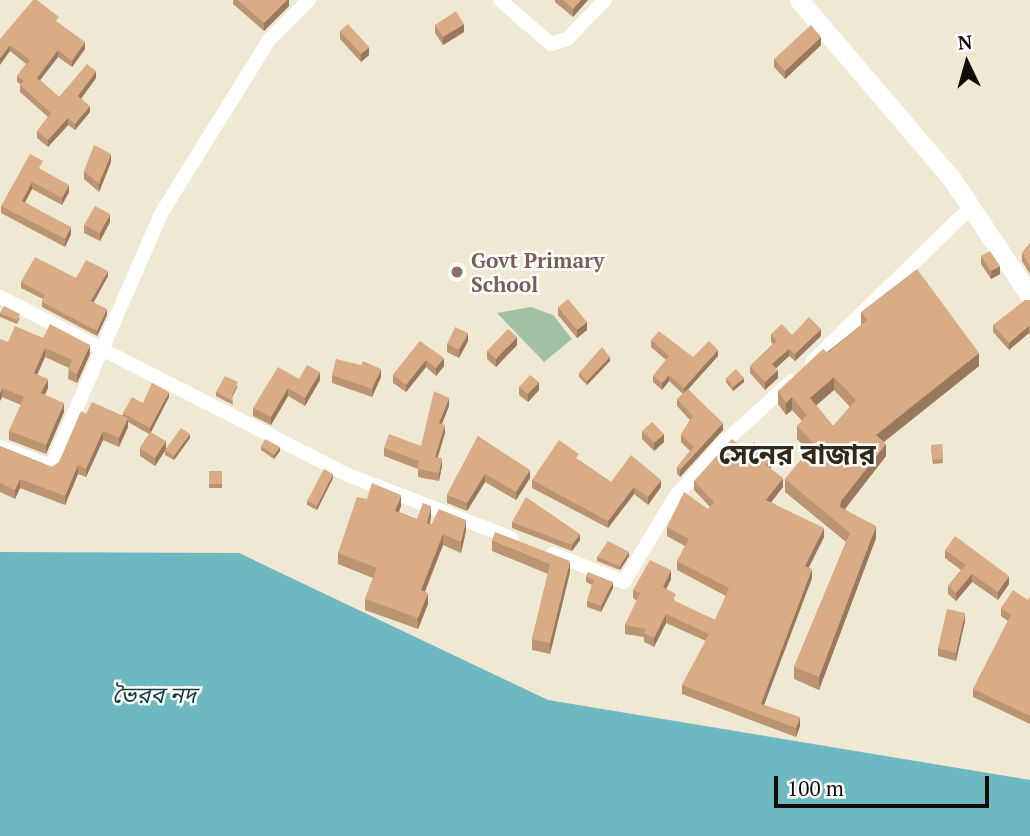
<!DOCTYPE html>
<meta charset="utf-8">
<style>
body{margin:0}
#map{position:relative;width:1030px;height:836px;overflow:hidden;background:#efe9d4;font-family:"PT Serif","Noto Sans Bengali",serif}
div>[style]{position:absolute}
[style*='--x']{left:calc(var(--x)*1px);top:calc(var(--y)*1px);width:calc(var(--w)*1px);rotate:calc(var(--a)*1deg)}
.green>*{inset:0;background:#a2c0a6}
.water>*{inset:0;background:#6db8c1}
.street>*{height:14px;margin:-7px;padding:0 7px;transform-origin:7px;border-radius:7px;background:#fff}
.secondary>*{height:19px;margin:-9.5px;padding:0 9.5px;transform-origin:9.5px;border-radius:9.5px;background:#fff}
.wall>*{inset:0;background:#bb9472}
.shaded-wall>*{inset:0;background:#99785d}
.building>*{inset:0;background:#daac85}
.dots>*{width:19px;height:19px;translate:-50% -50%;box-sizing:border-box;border:4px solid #fff;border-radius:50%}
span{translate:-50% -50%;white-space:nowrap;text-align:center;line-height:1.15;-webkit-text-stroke:5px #fff;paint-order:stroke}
.education-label{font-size:21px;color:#785e54;font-weight:700}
.left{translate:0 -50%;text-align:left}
.water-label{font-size:23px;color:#163b3f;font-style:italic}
.district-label{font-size:28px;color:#2f2a1a;font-weight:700}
.north{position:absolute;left:932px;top:28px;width:70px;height:70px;-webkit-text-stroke:5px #fff;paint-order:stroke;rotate:355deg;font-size:19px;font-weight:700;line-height:28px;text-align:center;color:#100d07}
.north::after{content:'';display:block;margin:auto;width:24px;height:32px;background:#100d07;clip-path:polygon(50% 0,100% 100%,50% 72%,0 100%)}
.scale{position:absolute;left:774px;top:776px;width:215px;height:32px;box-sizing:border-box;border:4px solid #100d07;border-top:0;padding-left:9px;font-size:21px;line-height:24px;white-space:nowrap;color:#100d07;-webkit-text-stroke:5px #fff;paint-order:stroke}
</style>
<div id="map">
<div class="green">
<i style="clip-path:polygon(531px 307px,553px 315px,572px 339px,544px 362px,497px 313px)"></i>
</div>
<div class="water">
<i style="clip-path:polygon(0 552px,239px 553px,548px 700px,1030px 780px,1030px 836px,0 836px)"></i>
</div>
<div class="street">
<i style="--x:500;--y:0;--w:67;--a:40.8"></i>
<i style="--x:551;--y:44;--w:17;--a:-17"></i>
<i style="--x:567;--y:39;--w:54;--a:-45.7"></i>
<i style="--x:0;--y:297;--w:391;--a:27.1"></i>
<i style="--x:348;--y:475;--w:175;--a:21.1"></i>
<i style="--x:812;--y:362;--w:222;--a:-44.3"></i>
<i style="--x:0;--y:447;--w:54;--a:20.4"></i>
<i style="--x:51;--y:466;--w:277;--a:-66.4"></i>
<i style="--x:162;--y:212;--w:203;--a:-58.1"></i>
<i style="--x:269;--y:40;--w:57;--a:-45"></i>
<i style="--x:553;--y:554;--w:76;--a:21.5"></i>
<i style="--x:624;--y:582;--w:99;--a:-59"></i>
<i style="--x:675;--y:497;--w:68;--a:-48.6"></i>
<i style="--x:720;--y:446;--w:97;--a:-42.1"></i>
</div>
<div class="secondary">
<i style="--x:799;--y:0;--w:235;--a:49.5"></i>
<i style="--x:952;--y:179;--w:141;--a:56.3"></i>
</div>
<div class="wall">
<i style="clip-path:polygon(233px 0,289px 0,289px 6px,264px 31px,233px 4px)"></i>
<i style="clip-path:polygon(555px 0,588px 0,573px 17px,555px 2px)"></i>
<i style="clip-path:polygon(59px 24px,85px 49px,72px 67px,58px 57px,40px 80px,59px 97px,96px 78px,81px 98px,90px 112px,75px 130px,68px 125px,48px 147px,37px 138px,37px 131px,48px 117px,20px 92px,20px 84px,17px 82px,17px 76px,26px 64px,10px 51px,0 39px)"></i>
<i style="clip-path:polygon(435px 25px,464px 32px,443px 45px,435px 33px)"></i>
<i style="clip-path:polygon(340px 31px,369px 55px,361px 62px,340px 39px)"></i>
<i style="clip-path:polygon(821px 45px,785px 79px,774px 67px,774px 59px)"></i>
<i style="clip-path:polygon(111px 162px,99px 192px,84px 179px,84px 171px)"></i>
<i style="clip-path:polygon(43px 169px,42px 170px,69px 192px,62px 205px,32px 189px,25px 202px,71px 234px,65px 247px,1px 213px,1px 206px)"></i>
<i style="clip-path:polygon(110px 222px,100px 241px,84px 233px,84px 225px)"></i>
<i style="clip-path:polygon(1030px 243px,1030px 274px,1022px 261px,1022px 253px)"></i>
<i style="clip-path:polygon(981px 256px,1000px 274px,991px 279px,981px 264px)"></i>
<i style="clip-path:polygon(108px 276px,93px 303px,107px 315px,97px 336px,42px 307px,42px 302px,43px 299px,21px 288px,21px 282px)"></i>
<i style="clip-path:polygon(1030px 300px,1030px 335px,1029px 333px,1009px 350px,993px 332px,993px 325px)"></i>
<i style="clip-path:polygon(558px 307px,587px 330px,577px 338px,558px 315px)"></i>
<i style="clip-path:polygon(evenodd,861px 312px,979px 366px,884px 442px,886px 456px,845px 509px,876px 538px,819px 690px,794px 679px,794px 667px,846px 542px,785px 492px,785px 479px,809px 451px,797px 439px,797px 426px,802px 421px,792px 410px,786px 415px,778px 404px,778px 391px,861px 325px,861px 312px,834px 390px,850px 407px,833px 426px,816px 405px,834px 390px)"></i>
<i style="clip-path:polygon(0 313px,20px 318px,17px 324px,0 317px)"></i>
<i style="clip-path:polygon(771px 334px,821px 336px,795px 361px,789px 356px,776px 368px,778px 378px,765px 390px,750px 373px,750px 366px,773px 344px,771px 342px)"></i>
<i style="clip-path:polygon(43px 338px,90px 354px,77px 383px,68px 379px,69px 368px,45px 357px,37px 374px,48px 388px,45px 395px,64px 412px,46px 454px,9px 440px,9px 431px,21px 405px,2px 397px,0 401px,8px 342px)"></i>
<i style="clip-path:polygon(651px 340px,693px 357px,718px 356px,688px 389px,723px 430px,680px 477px,677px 474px,677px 467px,690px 451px,681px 442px,681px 435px,690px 420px,677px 406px,677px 399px,683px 394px,669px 381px,662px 390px,653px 382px,653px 376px,666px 360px,651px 347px)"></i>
<i style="clip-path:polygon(420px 341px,444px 366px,436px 376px,426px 367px,406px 392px,393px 383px,393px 375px)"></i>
<i style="clip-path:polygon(468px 341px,459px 358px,447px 352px,447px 344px)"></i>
<i style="clip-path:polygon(517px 345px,496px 367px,487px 359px,487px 351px)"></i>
<i style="clip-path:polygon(610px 361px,587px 385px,579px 377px,579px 373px)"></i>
<i style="clip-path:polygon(332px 375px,381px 377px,372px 397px,332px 383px)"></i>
<i style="clip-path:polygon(726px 378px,744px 382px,733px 391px,726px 382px)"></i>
<i style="clip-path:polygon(299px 379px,320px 380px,305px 406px,288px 396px,271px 425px,253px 416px,253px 408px)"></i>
<i style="clip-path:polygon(238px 386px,232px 398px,233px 405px,216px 396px,216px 392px)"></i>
<i style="clip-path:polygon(519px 387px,539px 390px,528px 402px,519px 395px)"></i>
<i style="clip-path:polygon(169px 397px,151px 432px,166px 449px,190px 438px,174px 460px,165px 455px,165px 451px,155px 466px,140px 456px,140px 448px,149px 434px,128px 422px,128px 427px,119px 447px,103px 440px,86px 477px,78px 474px,65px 505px,20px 488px,15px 499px,0 492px,0 446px,52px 467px,59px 462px,86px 414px,123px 415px,123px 413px,143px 403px)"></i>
<i style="clip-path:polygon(449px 406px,442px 424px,445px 433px,438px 457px,442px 466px,439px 481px,418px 477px,418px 469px,384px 456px,384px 448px,421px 446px)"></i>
<i style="clip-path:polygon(642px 431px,664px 442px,654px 451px,642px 439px)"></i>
<i style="clip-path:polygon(478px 436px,530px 478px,516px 500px,485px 482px,467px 511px,447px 503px,447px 495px)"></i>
<i style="clip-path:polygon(942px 444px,943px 463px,933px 464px,931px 449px)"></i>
<i style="clip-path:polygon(261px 446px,280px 451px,274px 459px,261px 450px)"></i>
<i style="clip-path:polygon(747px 451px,772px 466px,770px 468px,783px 487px,771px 502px,824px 537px,809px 567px,812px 578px,764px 705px,800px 726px,796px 737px,682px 694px,682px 685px,706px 641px,666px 623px,654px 647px,644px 642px,644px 637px,625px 634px,625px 625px,637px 601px,633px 598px,633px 590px,671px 579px,666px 589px,676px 602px,715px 620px,726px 596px,677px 570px,677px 561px,685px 546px,667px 536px,667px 527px,708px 509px,710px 507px,694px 490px,694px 481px)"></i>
<i style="clip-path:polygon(579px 460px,611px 482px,661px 487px,648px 505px,634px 494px,608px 528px,532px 488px,532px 480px)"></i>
<i style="clip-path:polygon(209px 471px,222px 471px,222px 488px,209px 488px)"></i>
<i style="clip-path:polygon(333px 478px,317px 510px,307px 505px,307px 501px)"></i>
<i style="clip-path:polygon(367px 499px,401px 506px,399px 512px,417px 519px,431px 517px,430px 524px,466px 531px,461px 553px,443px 545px,425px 592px,428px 604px,418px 629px,365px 610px,365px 599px,373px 578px,338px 564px,338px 553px)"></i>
<i style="clip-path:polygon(512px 522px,580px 540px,572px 551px,512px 528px)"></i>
<i style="clip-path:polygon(492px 540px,570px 572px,550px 654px,532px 650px,532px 639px,548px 574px,492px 551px)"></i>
<i style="clip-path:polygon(945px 550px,1009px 584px,998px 600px,972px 582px,956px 601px,948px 594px,948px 586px,961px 570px,945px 558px)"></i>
<i style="clip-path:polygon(629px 556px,620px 570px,597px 561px,597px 557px)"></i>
<i style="clip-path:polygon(586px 576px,613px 588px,601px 612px,587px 607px,587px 601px,592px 585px,586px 582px)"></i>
<i style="clip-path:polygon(1030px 597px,1030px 724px,973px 697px,973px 689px,1008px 621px,1001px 616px,1001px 608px,1028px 600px)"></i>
<i style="clip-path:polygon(965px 621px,956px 661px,938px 656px,938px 648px)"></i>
</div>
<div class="shaded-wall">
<i style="clip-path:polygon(287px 0,289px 0,289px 6px,264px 31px,264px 23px)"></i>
<i style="clip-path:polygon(581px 0,588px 0,573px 17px,573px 9px)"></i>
<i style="clip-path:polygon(464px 24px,464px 32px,443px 45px,443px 37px)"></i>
<i style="clip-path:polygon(821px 37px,821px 45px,785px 79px,785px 71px)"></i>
<i style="clip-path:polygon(85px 42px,85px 49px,72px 67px,72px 61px)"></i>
<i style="clip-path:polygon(10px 45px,10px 51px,0 65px,0 58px)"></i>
<i style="clip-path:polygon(369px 47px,369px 55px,361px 62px,361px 54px)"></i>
<i style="clip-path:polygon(58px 50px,58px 57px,37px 84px,37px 78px)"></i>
<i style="clip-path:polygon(96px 71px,96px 78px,78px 103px,78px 96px)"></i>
<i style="clip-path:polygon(90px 106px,90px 112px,75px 130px,75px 124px)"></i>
<i style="clip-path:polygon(68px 118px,68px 125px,48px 147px,48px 140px)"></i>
<i style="clip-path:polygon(111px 154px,111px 162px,99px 192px,99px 184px)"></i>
<i style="clip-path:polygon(32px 182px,32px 189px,22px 208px,22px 201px)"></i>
<i style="clip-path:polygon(69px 185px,69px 192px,62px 205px,62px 198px)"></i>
<i style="clip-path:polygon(110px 214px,110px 222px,100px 241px,100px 233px)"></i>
<i style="clip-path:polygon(71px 227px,71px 234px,65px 247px,65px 239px)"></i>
<i style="clip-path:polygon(1000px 266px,1000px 274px,991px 279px,991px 271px)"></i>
<i style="clip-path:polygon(108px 271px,108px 276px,91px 307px,91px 301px)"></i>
<i style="clip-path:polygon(107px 309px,107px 315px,97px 336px,97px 331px)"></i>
<i style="clip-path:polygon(587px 322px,587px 330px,577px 338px,577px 330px)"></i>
<i style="clip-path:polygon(1029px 326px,1029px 333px,1009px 350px,1009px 343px)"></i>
<i style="clip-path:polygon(821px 329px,821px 336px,795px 361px,795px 354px)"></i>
<i style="clip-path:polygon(468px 333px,468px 341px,459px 358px,459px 350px)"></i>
<i style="clip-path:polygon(517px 337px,517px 345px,496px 367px,496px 359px)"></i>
<i style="clip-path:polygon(90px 345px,90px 354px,77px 383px,77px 374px)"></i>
<i style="clip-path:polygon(45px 348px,45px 357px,34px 382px,34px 373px)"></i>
<i style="clip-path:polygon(789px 349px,789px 356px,772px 372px,772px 364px)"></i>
<i style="clip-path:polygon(718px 350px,718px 356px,684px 394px,684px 388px)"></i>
<i style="clip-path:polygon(979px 353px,979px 366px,876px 448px,876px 435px)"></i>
<i style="clip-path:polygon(610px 357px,610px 361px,587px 385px,587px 381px)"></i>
<i style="clip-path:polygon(444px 358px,444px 366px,436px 376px,436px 368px)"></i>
<i style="clip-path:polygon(426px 360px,426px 367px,406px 392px,406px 385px)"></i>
<i style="clip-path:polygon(381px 369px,381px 377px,372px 397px,372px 389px)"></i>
<i style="clip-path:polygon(778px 370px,778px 378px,765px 390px,765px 382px)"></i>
<i style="clip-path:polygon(320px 372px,320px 380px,305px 406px,305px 398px)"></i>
<i style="clip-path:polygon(669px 375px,669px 381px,662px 390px,662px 383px)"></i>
<i style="clip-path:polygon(834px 377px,834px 390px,810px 411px,810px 398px)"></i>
<i style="clip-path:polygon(744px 378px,744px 382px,733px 391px,733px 387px)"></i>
<i style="clip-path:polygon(48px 379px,48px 388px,41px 402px,41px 393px)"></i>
<i style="clip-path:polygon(539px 382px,539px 390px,528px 402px,528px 394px)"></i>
<i style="clip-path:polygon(2px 388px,2px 397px,0 401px,0 393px)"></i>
<i style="clip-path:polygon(288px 388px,288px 396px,271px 425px,271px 417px)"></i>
<i style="clip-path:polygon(169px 392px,169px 397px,150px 434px,150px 428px)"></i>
<i style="clip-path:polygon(792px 397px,792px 410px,786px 415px,786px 403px)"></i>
<i style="clip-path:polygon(449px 398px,449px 406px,439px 431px,439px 423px)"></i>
<i style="clip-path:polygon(64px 403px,64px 412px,46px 454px,46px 445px)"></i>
<i style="clip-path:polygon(128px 418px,128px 427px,119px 447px,119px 438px)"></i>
<i style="clip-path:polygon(723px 423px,723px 430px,680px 477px,680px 470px)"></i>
<i style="clip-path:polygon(445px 425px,445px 433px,435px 465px,435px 457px)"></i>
<i style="clip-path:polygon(103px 431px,103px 440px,86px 477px,86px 469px)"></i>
<i style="clip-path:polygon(190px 434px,190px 438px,174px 460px,174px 456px)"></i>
<i style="clip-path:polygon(664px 434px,664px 442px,654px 451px,654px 443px)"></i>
<i style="clip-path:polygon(166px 441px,166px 449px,155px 466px,155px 458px)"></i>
<i style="clip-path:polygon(886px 444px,886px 456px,841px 514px,840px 507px,841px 501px)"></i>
<i style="clip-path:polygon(280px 447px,280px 451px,274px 459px,274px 455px)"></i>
<i style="clip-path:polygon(772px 457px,772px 466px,766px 474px,766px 465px)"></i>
<i style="clip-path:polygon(442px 458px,442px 466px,439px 481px,439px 473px)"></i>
<i style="clip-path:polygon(78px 465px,78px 474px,65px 505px,65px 496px)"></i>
<i style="clip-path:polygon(530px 470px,530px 478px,516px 500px,516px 492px)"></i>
<i style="clip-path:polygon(333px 474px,333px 478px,317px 510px,317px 506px)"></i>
<i style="clip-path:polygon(485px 474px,485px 482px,467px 511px,467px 503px)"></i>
<i style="clip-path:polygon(783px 478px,783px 487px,766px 509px,766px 500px)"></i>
<i style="clip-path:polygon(20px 479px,20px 488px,15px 499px,15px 490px)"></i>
<i style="clip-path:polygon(661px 480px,661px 487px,648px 505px,648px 497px)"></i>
<i style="clip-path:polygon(634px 487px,634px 494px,608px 528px,608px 521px)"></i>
<i style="clip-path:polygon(401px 495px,401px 506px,395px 522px,395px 511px)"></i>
<i style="clip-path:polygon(431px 506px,431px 517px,427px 534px,427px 523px)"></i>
<i style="clip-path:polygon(466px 520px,466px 531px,461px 553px,461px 542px)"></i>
<i style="clip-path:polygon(876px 526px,876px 538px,819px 690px,819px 677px)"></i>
<i style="clip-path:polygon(824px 528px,824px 537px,805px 575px,805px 566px)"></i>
<i style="clip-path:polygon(443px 534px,443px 545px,421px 601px,421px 590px)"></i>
<i style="clip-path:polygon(580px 534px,580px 540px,572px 551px,572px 545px)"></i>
<i style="clip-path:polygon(629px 552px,629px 556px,620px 570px,620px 566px)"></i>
<i style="clip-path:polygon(570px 561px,570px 572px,550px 654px,550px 643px)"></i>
<i style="clip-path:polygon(812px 569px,812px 578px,761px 713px,761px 704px)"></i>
<i style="clip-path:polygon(671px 570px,671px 579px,663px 596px,663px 587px)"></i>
<i style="clip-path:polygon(972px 574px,972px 582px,956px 601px,956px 593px)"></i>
<i style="clip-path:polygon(1009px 576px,1009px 584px,998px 600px,998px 592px)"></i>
<i style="clip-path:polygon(613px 582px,613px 588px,601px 612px,601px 606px)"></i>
<i style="clip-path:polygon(428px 593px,428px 604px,418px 629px,418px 618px)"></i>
<i style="clip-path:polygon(965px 613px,965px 621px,956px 661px,956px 653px)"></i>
<i style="clip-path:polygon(666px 614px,666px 623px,654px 647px,654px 638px)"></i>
<i style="clip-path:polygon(800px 717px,800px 726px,796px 737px,796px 728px)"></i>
</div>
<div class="building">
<i style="clip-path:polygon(33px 0,37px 0,59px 17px,56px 21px,85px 42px,72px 61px,58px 50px,37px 78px,59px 97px,87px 64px,96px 71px,78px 96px,90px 106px,75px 124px,68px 118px,48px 140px,37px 131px,51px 113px,20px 85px,24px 81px,17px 76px,30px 60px,10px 45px,0 58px,0 39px)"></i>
<i style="clip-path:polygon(238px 0,287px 0,264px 23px)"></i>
<i style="clip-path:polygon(563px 0,581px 0,573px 9px)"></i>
<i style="clip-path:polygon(456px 11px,464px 24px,443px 37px,435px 25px)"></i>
<i style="clip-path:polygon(348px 24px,369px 47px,361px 54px,340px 31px)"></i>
<i style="clip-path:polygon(811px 25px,821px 37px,785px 71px,774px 59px)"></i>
<i style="clip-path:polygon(94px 145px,111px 154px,99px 184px,84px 171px)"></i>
<i style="clip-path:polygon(30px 154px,43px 161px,39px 168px,69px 185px,62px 198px,32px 182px,22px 201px,71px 227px,65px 239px,1px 206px)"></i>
<i style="clip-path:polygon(95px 206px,110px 214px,100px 233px,84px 225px)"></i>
<i style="clip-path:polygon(1030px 243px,1030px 266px,1022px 253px)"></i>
<i style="clip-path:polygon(990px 251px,1000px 266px,991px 271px,981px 256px)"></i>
<i style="clip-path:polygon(35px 257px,76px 278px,86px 260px,108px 271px,91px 301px,107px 309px,97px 331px,42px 302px,45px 295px,21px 282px)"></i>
<i style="clip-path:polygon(evenodd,917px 269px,979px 353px,876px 435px,886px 444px,841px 501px,840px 507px,876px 526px,819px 677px,794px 667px,850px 533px,785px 479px,814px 444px,797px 426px,807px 415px,792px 397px,786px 403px,778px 391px,823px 349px,828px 353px,867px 320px,861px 312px,917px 269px,834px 377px,856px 400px,833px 426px,810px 398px,834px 377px)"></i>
<i style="clip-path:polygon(568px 299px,587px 322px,577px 330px,558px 307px)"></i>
<i style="clip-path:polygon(1025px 300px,1030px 300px,1030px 328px,1029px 326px,1009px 343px,993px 325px)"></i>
<i style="clip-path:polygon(4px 306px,20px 314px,17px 320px,0 313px)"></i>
<i style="clip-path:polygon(809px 317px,821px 329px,795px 354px,789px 349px,772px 364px,778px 370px,765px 382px,750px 366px,777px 341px,771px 334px,782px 324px,792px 335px)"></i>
<i style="clip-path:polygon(50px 324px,90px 345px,77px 374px,68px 370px,72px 360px,45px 348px,34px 373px,48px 379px,41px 393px,64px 403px,46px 445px,9px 431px,24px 397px,2px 388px,0 393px,0 339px,8px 342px,15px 326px,43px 338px)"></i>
<i style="clip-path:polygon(455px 327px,468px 333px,459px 350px,447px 344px)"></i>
<i style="clip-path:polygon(508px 329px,517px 337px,496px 359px,487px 351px)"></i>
<i style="clip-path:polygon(659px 331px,693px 357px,709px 341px,718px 350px,684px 388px,669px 375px,662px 383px,653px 376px,669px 356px,651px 340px)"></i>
<i style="clip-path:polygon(420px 341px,444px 358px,436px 368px,426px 360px,406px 385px,393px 375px)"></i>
<i style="clip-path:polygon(602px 347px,610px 357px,587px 381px,579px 373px)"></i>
<i style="clip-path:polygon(336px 359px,361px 365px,363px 361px,381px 369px,372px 389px,332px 375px)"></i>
<i style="clip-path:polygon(307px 365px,320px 372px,305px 398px,288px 388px,271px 417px,253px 408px,278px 367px,299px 379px)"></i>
<i style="clip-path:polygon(736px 369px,744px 378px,733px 387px,726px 378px)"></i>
<i style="clip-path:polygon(530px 375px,539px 382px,528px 394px,519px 387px)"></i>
<i style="clip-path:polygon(225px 376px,238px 382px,232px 395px,233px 401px,216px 392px)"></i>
<i style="clip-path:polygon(152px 383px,169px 392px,150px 428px,123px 413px,132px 397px,143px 403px)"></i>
<i style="clip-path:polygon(688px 389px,723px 423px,680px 470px,677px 467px,694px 447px,681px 435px,693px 416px,677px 399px)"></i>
<i style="clip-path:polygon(434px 391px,449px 398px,439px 423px,445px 425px,435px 457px,442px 458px,439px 473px,418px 469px,419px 461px,384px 448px,389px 434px,421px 446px)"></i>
<i style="clip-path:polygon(92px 402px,128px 418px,119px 438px,103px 431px,86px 469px,78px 465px,65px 496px,20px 479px,15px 490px,0 483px,0 446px,52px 467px,59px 462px,81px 411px,86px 414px)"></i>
<i style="clip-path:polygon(652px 422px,664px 434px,654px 443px,642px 431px)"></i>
<i style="clip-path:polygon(181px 428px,190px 434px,174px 456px,165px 450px)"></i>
<i style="clip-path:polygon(150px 432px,166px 441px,155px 458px,140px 448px)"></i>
<i style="clip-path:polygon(478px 436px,530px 470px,516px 492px,485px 474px,467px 503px,447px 495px)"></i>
<i style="clip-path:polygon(265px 439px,280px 447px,274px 455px,261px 446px)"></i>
<i style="clip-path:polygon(732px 439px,747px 451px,754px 442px,772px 457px,766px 465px,783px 478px,766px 500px,824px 528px,805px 566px,812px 569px,761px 704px,800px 717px,796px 728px,682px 685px,709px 634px,666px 614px,654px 638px,644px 633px,646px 629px,625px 625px,640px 593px,633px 590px,650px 560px,671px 570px,663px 587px,676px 594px,673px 600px,715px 620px,729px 588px,677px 561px,689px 539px,667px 527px,684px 492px,708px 509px,714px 502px,694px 481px)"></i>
<i style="clip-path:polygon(559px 440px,579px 454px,576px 458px,611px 482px,631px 455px,661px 480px,648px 497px,634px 487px,608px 521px,532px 480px)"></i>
<i style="clip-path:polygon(942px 444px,943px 459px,933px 460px,931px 445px)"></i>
<i style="clip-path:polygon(324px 469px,333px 474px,317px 506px,307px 501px)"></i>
<i style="clip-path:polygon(209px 471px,222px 471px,222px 484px,209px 484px)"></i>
<i style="clip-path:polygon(372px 483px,401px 495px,395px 511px,417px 519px,423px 503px,431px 506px,427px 523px,431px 525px,439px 509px,466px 520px,461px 542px,443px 534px,421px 590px,428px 593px,418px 618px,365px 599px,377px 568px,338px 553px,357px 497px,367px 499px)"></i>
<i style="clip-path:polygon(526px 497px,580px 534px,572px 545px,512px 522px)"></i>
<i style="clip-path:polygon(495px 532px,570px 561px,550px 643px,532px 639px,550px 564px,492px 540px)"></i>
<i style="clip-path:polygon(955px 536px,1009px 576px,998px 592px,972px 574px,956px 593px,948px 586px,966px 565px,945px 550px)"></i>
<i style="clip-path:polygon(608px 541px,629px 552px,620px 566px,597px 557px)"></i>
<i style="clip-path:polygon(588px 572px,613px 582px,601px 606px,587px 601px,594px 580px,586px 576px)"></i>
<i style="clip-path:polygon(1013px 590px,1028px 600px,1030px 597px,1030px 716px,973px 689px,1011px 615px,1001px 608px)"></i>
<i style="clip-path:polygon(947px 609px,965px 613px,956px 653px,938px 648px)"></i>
</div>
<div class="dots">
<i style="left:457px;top:272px;background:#8d6e63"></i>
</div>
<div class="education-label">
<span class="left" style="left:471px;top:272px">Govt Primary<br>School</span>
</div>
<div class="water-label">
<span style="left:154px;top:695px">ভৈরব নদ</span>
</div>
<div class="district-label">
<span style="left:797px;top:454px">সেনের বাজার</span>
</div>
<div class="north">N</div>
<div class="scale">100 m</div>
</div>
